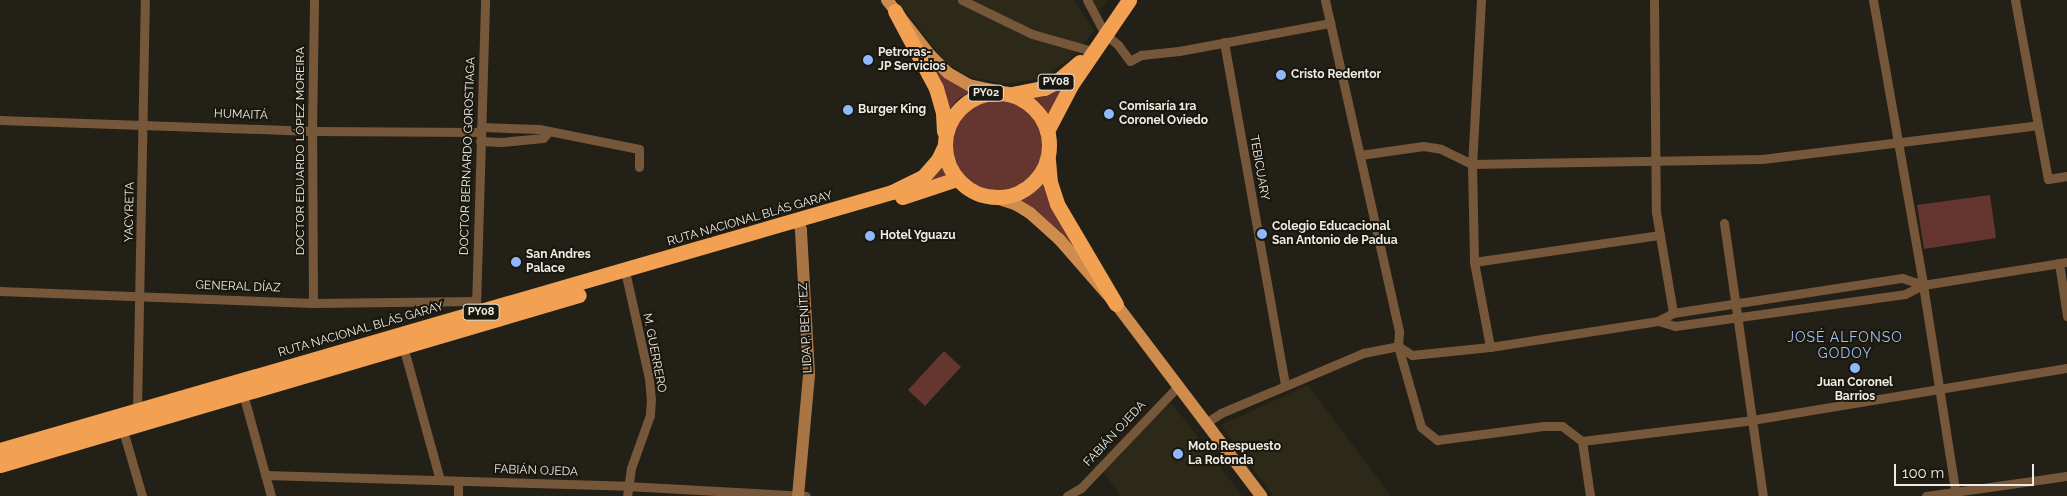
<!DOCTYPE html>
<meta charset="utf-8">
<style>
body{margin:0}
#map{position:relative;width:2067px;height:496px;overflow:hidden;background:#232017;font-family:Raleway,sans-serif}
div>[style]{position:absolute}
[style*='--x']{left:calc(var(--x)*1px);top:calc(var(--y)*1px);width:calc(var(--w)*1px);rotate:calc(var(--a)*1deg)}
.built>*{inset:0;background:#2d2919}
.green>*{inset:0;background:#65362f}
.round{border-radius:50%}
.street>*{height:9px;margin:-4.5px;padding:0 4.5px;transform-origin:4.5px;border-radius:4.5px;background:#77573a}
.secondary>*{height:12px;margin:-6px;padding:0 6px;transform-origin:6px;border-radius:6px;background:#a97545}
.primary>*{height:12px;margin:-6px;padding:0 6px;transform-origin:6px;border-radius:6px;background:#cf8c4c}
.highway>*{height:15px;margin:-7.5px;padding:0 7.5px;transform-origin:7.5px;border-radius:7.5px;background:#f2a153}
.highway>.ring{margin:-7.5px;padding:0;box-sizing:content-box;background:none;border:15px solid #f2a153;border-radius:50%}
.dots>*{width:14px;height:14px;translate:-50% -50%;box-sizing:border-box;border:2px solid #19170e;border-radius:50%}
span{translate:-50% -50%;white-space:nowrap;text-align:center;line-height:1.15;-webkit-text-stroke:4px #19170e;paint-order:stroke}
.shield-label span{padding:1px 4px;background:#19170e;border:1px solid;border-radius:4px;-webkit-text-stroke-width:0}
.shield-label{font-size:11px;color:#edebe5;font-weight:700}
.poi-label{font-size:12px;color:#edebe5;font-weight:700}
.left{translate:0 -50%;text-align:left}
.street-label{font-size:12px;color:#edebe5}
.neighbourhood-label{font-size:14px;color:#a3c3f6;letter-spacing:1px}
.scale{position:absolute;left:1894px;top:464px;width:140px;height:22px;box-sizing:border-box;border:2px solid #edebe5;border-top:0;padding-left:6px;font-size:15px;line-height:18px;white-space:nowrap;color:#edebe5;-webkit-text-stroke:4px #19170e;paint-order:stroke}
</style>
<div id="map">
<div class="built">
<i style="clip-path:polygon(897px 0,1074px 0,1094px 31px,1072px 57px,1043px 78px,1005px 84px,969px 77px,945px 62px)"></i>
<i style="clip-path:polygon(1089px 0,1107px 0,1098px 13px)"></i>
<i style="clip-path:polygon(1308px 385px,1391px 496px,1273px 496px,1221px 425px)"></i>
<i style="clip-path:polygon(1171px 402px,1242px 496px,1121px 496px,1101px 469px)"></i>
</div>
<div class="green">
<i style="clip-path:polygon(928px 60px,946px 78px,971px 91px,958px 99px,948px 111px,945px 92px)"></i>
<i style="clip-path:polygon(1067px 82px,1048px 115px,1041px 104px,1032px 97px)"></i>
<i class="round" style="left:951px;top:98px;width:92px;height:92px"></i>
<i style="clip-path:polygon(943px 162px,952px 178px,912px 190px)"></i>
<i style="clip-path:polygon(1041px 180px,1048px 197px,1081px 256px,1014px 199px,1028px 195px)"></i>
<i style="clip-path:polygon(1990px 195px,1996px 238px,1924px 249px,1917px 205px)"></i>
<i style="clip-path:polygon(944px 351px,961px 367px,925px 406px,908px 390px)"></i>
</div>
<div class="street">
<i style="--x:962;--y:0;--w:78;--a:25.9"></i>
<i style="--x:1032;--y:34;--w:62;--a:15.8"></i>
<i style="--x:1087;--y:0;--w:38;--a:62"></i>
<i style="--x:1105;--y:34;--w:17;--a:40"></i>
<i style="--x:1118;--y:45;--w:20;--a:53"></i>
<i style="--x:1130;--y:61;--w:13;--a:-29"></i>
<i style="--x:1141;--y:55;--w:38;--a:-6"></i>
<i style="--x:1179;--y:51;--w:154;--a:-10.5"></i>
<i style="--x:1325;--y:0;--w:340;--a:77.4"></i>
<i style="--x:1399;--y:332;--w:14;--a:94"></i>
<i style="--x:1398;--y:346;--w:84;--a:74.1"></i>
<i style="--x:1421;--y:427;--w:21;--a:39"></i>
<i style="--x:1437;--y:440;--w:108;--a:-7.5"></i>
<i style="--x:1544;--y:426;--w:18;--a:0"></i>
<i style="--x:1562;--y:426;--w:25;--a:37"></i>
<i style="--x:1582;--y:441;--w:171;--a:-7"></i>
<i style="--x:1752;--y:420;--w:319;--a:-9.4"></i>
<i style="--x:1481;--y:0;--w:164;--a:93.1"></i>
<i style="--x:1472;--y:164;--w:98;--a:88.8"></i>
<i style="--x:1474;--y:262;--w:86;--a:79.3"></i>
<i style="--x:1654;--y:0;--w:212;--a:89.5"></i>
<i style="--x:1656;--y:212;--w:102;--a:80.4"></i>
<i style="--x:1873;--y:0;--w:289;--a:80"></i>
<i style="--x:1923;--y:285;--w:214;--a:81.1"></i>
<i style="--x:2015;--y:0;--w:182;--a:79.6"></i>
<i style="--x:2048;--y:179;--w:19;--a:-9"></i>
<i style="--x:1224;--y:42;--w:349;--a:79.9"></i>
<i style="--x:0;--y:120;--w:312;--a:2"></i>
<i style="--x:312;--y:131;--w:168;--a:0.3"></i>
<i style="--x:481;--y:127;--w:58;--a:2"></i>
<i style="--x:539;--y:129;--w:102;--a:11.3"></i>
<i style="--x:639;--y:149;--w:18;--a:90"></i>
<i style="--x:480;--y:141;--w:21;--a:3"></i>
<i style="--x:501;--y:142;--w:42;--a:-5.4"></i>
<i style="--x:543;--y:138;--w:9;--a:-49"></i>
<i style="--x:1360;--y:155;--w:64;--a:-8.1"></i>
<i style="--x:1423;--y:146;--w:18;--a:9"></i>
<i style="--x:1441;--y:149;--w:34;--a:26"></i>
<i style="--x:1472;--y:164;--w:290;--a:-1"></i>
<i style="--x:1762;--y:159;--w:278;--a:-7"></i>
<i style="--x:1724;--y:223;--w:276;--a:81.9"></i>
<i style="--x:1474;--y:262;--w:188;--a:-8.3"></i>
<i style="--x:2059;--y:263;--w:54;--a:81.4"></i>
<i style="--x:625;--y:271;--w:110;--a:77.4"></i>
<i style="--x:649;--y:378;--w:21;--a:85"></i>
<i style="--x:651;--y:399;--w:16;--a:94"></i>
<i style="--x:650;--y:415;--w:56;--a:109.7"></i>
<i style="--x:631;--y:468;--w:28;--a:98"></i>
<i style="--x:0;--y:291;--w:313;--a:2.2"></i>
<i style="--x:313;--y:303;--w:163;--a:-0.7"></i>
<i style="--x:313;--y:303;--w:172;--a:-90.3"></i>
<i style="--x:312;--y:131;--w:131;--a:-89.1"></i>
<i style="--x:476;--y:307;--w:307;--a:-88.3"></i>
<i style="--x:1658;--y:321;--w:18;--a:16"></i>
<i style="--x:1675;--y:326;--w:232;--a:-7.9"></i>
<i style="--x:1905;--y:294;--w:20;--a:-27"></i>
<i style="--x:1923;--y:285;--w:146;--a:-9.1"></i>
<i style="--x:403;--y:346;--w:139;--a:74.6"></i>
<i style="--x:242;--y:390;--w:110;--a:74.7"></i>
<i style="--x:139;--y:414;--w:5;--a:-112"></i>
<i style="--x:137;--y:409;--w:409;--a:-88.9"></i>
<i style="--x:1206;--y:423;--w:18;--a:-34"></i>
<i style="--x:1221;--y:413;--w:154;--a:-22.9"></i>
<i style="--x:1363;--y:353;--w:36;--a:-11"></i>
<i style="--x:1398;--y:346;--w:17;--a:33"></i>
<i style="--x:1412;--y:355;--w:78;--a:-5.9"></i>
<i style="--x:1490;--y:347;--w:170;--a:-8.8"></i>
<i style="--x:1658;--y:321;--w:17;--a:-28"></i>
<i style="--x:1673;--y:313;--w:232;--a:-8.7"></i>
<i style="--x:1902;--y:278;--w:22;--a:18"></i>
<i style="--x:122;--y:427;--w:72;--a:73.8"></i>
<i style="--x:1582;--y:441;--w:56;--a:81.7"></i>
<i style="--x:265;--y:475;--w:362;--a:1.7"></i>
<i style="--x:627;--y:486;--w:179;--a:3.2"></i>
<i style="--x:458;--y:496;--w:15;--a:-90"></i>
<i style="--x:1067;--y:496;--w:16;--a:-30"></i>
<i style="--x:1081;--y:488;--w:141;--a:-46.4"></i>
<i style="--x:1926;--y:496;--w:142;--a:-8.1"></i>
</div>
<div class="secondary">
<i style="--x:798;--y:496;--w:122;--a:-84.8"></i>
<i style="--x:809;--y:374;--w:144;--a:-93.2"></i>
<i style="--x:801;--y:230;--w:9;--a:-108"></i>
</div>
<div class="primary">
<i style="--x:887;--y:0;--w:70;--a:52"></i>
<i style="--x:930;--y:55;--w:25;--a:45"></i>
<i style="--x:948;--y:73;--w:24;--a:30"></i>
<i style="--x:969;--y:85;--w:35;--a:12"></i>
<i style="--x:993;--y:197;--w:23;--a:18"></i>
<i style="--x:1015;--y:204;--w:17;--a:31"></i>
<i style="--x:1030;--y:213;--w:39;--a:42"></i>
<i style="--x:1059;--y:239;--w:86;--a:48.8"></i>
<i style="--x:1116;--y:304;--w:241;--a:52.9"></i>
</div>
<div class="highway">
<i style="--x:895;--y:11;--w:87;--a:62"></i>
<i style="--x:936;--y:88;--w:26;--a:74"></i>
<i style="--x:943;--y:113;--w:18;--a:87"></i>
<i class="ring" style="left:945px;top:93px;width:89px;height:89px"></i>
<i style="--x:1012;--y:94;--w:33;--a:-11"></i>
<i style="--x:1044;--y:88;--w:13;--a:-27"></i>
<i style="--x:1056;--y:82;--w:31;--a:-40"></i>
<i style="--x:1047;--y:131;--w:52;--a:-62.4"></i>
<i style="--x:1071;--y:85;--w:103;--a:-55.7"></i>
<i style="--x:1048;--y:160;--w:22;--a:85"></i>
<i style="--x:1050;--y:182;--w:23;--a:72"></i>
<i style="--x:1057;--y:204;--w:116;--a:59.5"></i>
<i style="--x:902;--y:197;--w:58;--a:-18.1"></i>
<i style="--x:0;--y:450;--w:929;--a:-16.13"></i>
<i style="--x:892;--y:192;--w:34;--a:-26"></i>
<i style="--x:923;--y:177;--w:23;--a:-49"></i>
<i style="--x:938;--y:160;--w:14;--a:-65"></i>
<i style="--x:0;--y:465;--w:603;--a:-16.36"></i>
</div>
<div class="dots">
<i style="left:868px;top:60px;background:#8fb8fd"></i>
<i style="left:1281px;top:75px;background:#8fb8fd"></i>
<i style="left:848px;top:110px;background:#8fb8fd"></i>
<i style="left:1109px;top:114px;background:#8fb8fd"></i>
<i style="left:1262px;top:234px;background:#8fb8fd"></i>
<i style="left:870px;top:236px;background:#8fb8fd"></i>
<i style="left:516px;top:262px;background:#8fb8fd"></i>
<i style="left:1855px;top:368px;background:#8fb8fd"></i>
<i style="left:1178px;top:454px;background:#8fb8fd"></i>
</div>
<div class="shield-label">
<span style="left:1056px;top:82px">PY08</span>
<span style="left:986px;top:93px">PY02</span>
<span style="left:481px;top:312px">PY08</span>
</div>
<div class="poi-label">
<span class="left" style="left:878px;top:60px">Petroras-<br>JP Servicios</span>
<span class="left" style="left:1291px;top:75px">Cristo Redentor</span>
<span class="left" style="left:1119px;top:114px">Comisaría 1ra<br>Coronel Oviedo</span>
<span class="left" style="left:858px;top:110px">Burger King</span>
<span class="left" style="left:1272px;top:234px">Colegio Educacional<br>San Antonio de Padua</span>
<span class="left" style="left:880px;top:236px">Hotel Yguazu</span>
<span class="left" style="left:526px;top:262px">San Andres<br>Palace</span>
<span style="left:1855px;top:390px">Juan Coronel<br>Barrios</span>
<span class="left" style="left:1188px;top:454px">Moto Respuesto<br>La Rotonda</span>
</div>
<div class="street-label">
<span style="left:241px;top:115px;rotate:2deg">HUMAITÁ</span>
<span style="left:301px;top:151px;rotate:-90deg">DOCTOR EDUARDO LÓPEZ MOREIRA</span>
<span style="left:468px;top:156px;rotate:-88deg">DOCTOR BERNARDO GOROSTIAGA</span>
<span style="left:1259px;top:168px;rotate:80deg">TEBICUARY</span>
<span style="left:130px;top:212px;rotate:-89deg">YACYRETA</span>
<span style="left:750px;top:219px;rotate:-16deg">RUTA NACIONAL BLÁS GARAY</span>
<span style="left:238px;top:287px;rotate:2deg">GENERAL DÍAZ</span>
<span style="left:806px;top:328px;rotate:-93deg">LIDA P. BENÍTEZ</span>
<span style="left:361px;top:330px;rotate:-16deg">RUTA NACIONAL BLÁS GARAY</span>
<span style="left:654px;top:353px;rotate:79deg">M. GUERRERO</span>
<span style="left:1115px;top:434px;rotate:-47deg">FABIÁN OJEDA</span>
<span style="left:536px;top:471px;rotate:2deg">FABIÁN OJEDA</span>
</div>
<div class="neighbourhood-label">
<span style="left:1845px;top:345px">JOSÉ ALFONSO<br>GODOY</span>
</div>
<div class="scale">100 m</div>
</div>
